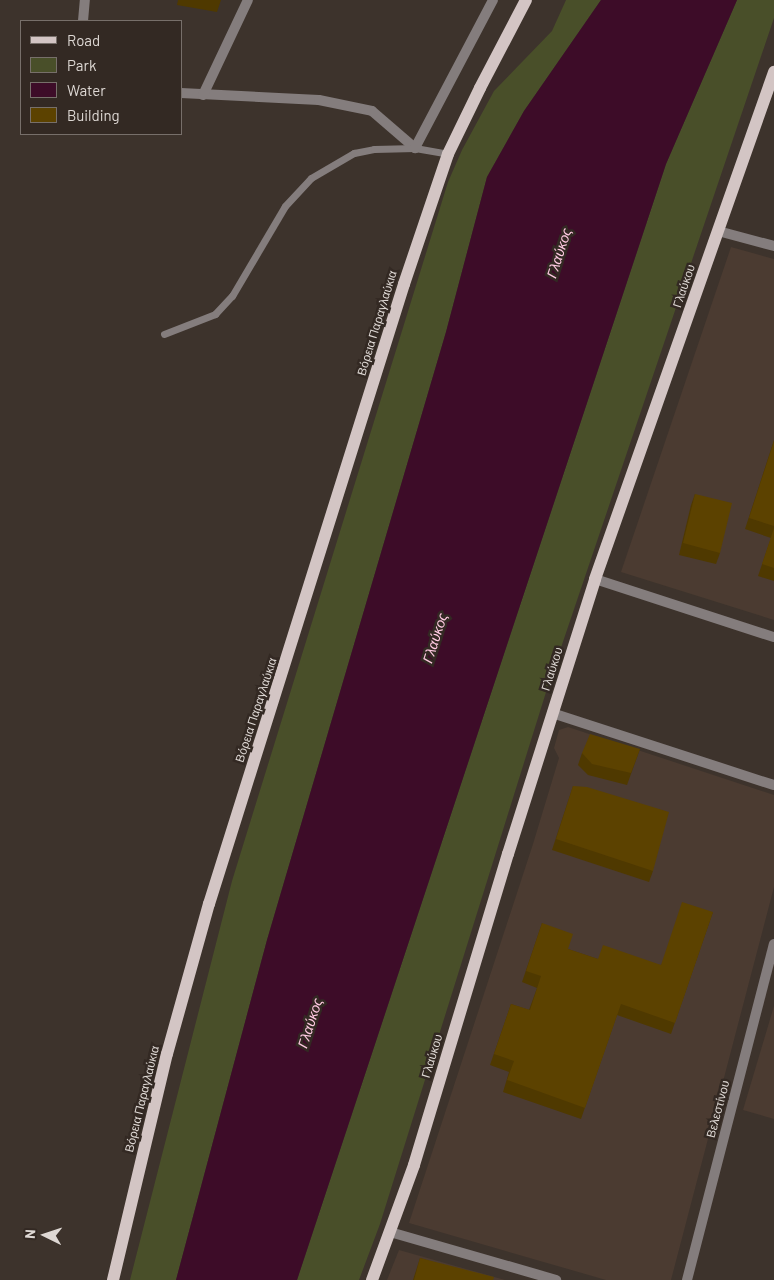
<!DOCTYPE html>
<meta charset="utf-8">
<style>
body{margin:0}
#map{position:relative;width:774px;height:1280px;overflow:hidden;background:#3d332c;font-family:Barlow,sans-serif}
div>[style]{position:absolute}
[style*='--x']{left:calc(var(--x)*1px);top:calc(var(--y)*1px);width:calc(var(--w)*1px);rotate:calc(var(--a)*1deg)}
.built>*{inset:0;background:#4b3b31}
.green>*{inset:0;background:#494f29}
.water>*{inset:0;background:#3d0c28}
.lane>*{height:7px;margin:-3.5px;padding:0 3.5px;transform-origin:3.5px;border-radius:3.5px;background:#847d7d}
.street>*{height:10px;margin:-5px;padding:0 5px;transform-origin:5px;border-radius:5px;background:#847d7d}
.primary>*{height:12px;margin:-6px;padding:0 6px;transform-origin:6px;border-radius:6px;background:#d3c5c4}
.wall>*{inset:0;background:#4f3900}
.building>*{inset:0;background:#5c4200}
span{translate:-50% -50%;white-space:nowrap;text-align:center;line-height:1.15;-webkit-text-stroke:5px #332923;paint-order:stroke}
.street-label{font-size:12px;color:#ded8d4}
.water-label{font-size:14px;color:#ffcae2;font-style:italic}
.legend{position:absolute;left:20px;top:20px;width:162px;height:115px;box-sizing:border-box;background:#332923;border:1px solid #776f6a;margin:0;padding:6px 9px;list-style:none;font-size:15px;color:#ded8d4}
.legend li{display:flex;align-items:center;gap:10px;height:25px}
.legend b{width:25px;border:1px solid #776f6a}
.north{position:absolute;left:20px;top:1210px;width:50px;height:50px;-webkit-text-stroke:4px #332923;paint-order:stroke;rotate:274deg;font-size:14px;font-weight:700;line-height:20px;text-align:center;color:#ded8d4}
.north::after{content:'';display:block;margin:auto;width:18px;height:22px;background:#ded8d4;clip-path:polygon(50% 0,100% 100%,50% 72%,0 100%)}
</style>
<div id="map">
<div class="built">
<i style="clip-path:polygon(731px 247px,774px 259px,774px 620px,621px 572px)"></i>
<i style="clip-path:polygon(568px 727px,774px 795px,774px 887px,671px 1280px,606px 1280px,409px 1223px,533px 844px,559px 758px,554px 748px,559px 730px)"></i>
<i style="clip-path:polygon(774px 1006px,774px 1119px,743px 1110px)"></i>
<i style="clip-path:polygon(399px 1250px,505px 1280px,387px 1280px)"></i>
</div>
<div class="green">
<i style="clip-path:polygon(566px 0,601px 0,524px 111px,487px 177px,446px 332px,267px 940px,176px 1280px,130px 1280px,232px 881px,448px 182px,462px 150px,494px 91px,552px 31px)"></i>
<i style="clip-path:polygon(737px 0,774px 0,774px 18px,547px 689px,380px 1224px,359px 1280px,297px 1280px,666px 164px)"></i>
</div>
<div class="water">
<i style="clip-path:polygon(601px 0,737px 0,666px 164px,297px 1280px,176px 1280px,267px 940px,446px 332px,487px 177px,524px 111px)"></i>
</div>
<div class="lane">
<i style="--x:164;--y:334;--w:55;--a:-21.4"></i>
<i style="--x:215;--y:314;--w:25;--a:-47"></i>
<i style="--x:232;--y:296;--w:104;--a:-59.5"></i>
<i style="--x:285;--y:206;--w:38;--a:-47"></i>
<i style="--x:311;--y:178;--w:50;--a:-30.2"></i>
<i style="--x:354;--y:153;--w:20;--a:-11"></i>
<i style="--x:374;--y:149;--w:41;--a:-1.4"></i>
<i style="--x:415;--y:148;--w:34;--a:10"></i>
</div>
<div class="street">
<i style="--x:83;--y:21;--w:21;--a:-85"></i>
<i style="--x:181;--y:93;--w:138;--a:2.9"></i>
<i style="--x:319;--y:100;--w:54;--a:11.7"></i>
<i style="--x:372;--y:111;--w:57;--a:40.7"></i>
<i style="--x:415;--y:148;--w:167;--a:-62.2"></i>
<i style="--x:203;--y:95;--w:105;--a:-64.7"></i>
<i style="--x:718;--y:231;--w:58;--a:15"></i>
<i style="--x:595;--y:579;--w:188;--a:18"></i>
<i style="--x:552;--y:713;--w:233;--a:18"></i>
<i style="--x:390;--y:1232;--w:173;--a:16.1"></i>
<i style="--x:687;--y:1280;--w:347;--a:-75.5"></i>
</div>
<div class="primary">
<i style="--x:113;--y:1280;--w:232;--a:-76.6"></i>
<i style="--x:167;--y:1054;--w:156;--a:-74.4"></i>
<i style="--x:209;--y:904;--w:650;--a:-72.54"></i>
<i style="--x:404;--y:284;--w:137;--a:-71.3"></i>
<i style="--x:448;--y:154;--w:73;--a:-64.1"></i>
<i style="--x:480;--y:88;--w:99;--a:-62.4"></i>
<i style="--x:372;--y:1280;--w:122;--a:-69.9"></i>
<i style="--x:414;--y:1165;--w:325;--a:-73.2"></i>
<i style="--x:508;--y:854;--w:288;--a:-72.4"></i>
<i style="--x:595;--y:579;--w:538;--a:-70.55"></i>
</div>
<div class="wall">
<i style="clip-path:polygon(178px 0,221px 0,217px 12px,177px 5px)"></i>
<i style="clip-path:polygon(774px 440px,774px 581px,758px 576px,771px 538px,745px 529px)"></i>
<i style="clip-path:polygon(695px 494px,720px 553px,716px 564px,679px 555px,691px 505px)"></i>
<i style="clip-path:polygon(640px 749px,627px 785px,588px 775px,578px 765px,582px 753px)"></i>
<i style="clip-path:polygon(573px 786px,653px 871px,649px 882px,552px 850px)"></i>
<i style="clip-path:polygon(713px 912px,671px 1034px,617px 1015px,581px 1119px,503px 1092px,509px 1072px,490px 1065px,511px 1004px,529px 1010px,537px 988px,522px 982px,542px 923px,568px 949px,598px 959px,661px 965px)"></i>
<i style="clip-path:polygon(420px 1258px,493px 1280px,413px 1280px)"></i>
</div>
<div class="building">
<i style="clip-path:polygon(774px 441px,774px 526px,749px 518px)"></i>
<i style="clip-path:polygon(695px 494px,732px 503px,720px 553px,683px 543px)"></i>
<i style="clip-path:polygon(774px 528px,774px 568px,762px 564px)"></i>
<i style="clip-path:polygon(590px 734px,640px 749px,631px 773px,592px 764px,582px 753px)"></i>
<i style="clip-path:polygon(573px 786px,587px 787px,669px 812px,653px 871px,556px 839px)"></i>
<i style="clip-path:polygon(682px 902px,713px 912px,675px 1023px,621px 1004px,585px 1108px,507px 1080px,514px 1061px,494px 1054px,511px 1004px,530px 1010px,541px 976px,526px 971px,542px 923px,573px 934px,568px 949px,598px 959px,603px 945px,661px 965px)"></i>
<i style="clip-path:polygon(420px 1258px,494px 1277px,493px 1280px,414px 1280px)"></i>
</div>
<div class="street-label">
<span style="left:684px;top:286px;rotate:-71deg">Γλαύκου</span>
<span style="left:377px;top:323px;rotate:-73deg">Βόρεια Παραγλαύκια</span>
<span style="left:552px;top:669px;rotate:-72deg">Γλαύκου</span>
<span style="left:256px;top:710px;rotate:-72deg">Βόρεια Παραγλαύκια</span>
<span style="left:432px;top:1056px;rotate:-73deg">Γλαύκου</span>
<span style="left:142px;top:1099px;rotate:-76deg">Βόρεια Παραγλαύκια</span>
<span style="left:718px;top:1109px;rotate:-75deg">Βελεστίνου</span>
</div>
<div class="water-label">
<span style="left:559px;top:253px;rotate:-72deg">Γλαύκος</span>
<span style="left:435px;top:638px;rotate:-72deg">Γλαύκος</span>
<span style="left:310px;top:1023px;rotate:-72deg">Γλαύκος</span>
</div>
<ul class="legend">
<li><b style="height:6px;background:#d3c5c4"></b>Road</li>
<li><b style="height:14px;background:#494f29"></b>Park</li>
<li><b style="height:14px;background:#3d0c28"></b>Water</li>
<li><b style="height:14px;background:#5c4200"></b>Building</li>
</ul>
<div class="north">N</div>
</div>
